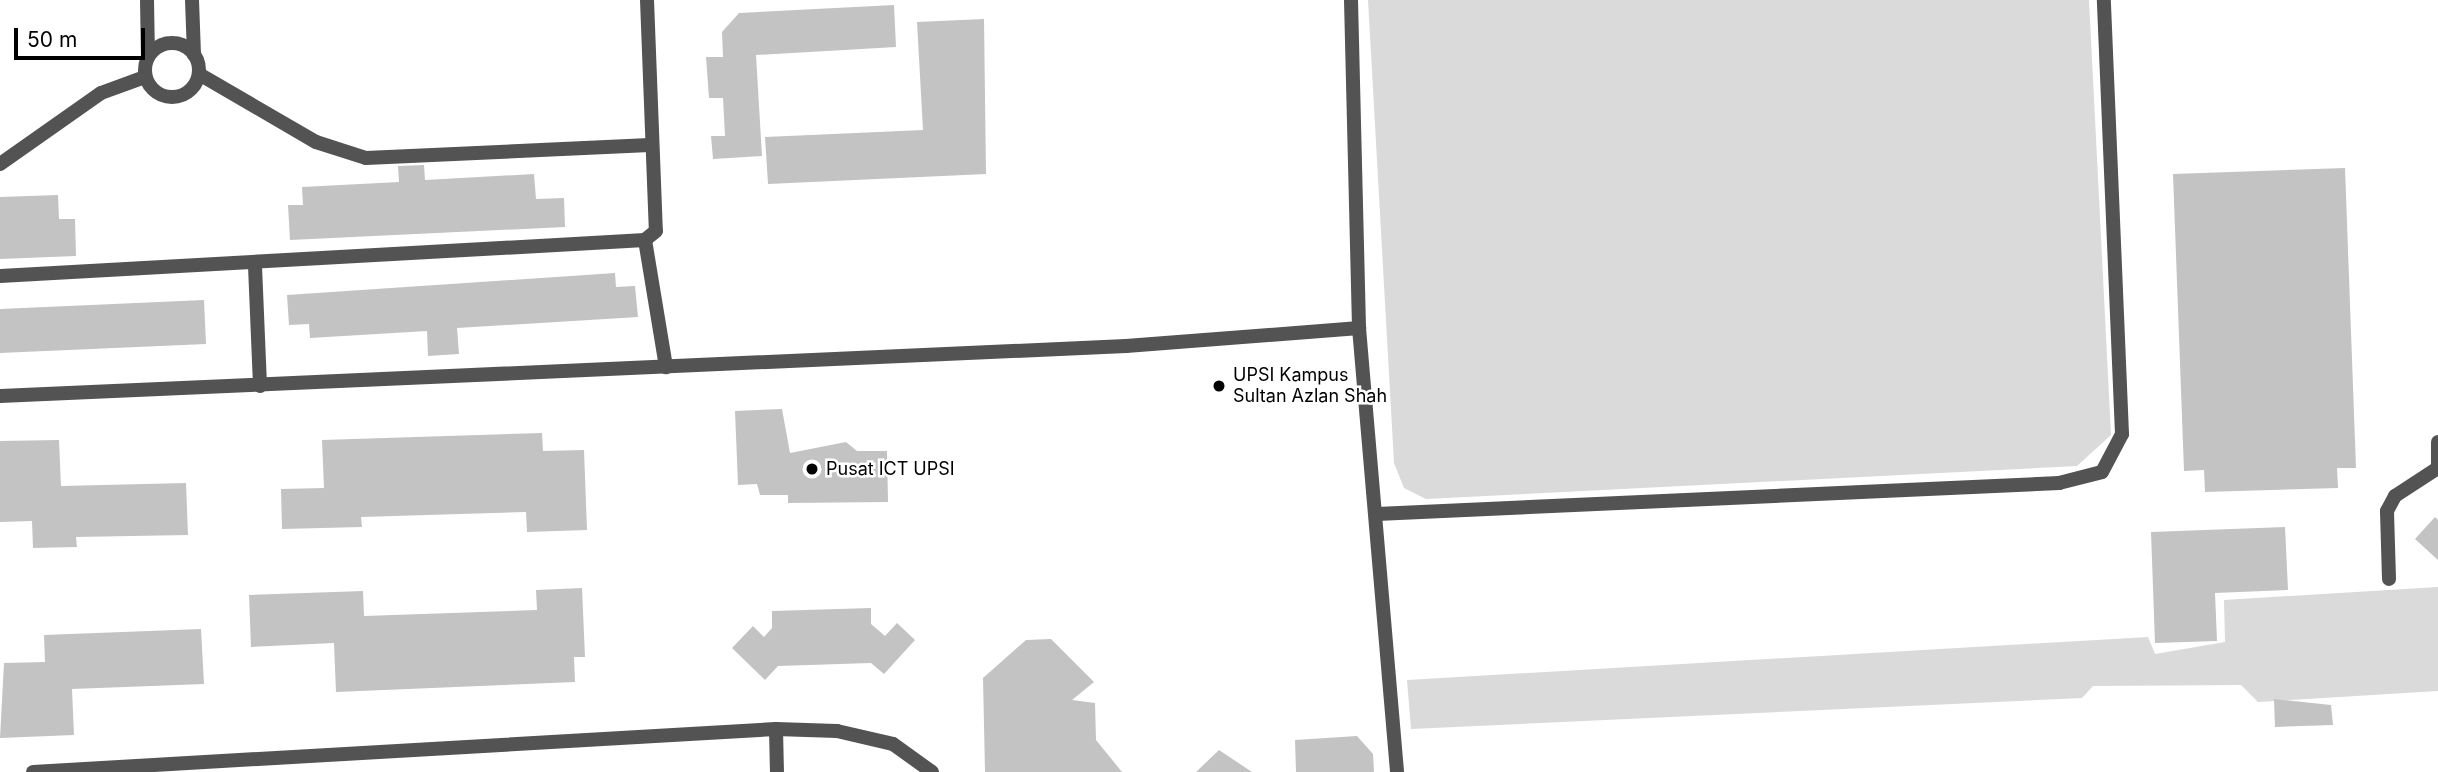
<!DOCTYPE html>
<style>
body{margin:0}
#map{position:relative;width:2438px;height:772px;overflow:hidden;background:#fff;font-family:Inter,sans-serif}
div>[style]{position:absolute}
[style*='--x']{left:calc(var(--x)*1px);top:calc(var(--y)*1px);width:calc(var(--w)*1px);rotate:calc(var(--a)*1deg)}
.green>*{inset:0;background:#dadada}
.building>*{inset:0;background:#c3c3c3}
.minor>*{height:14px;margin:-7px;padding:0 7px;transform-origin:7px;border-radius:7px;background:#535353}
.minor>.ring{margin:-7px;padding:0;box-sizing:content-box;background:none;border:14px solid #535353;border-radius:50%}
.dots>*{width:19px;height:19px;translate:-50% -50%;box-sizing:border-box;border:4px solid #fff;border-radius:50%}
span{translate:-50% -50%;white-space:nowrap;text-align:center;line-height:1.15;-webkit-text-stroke:5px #fff;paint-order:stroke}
.poi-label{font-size:18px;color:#000}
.left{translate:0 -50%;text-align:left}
.scale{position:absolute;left:14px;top:28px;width:131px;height:32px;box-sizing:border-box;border:4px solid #000;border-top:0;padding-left:9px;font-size:21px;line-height:24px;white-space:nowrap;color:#000;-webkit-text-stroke:5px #fff;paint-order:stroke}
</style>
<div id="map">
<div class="green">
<i style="clip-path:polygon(1368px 0,2089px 0,2111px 435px,2077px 466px,1426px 499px,1404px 488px,1394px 463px)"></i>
<i style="clip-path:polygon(2438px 587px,2438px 691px,2258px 702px,2241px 685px,2093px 686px,2082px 698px,1411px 729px,1407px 680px,2148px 637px,2155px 654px,2225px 642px,2224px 600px)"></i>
</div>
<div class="building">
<i style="clip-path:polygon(894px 5px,896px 47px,756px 55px,762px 156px,713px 159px,711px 136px,725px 136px,723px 98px,709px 98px,706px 57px,723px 57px,722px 32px,739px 13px)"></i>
<i style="clip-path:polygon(984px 19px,986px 174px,768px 184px,765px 137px,923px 130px,917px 22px)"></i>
<i style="clip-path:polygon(424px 165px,425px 180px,534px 174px,536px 199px,564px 198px,565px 227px,290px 240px,288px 205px,303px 205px,302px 187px,399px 182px,398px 166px)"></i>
<i style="clip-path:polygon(2345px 168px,2356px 468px,2337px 468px,2338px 488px,2205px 492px,2204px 470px,2184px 471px,2173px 174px)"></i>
<i style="clip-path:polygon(58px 195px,59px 219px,75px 219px,76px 256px,0 259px,0 197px)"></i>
<i style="clip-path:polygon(615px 273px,616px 287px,635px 286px,638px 317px,457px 328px,459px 354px,428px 356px,427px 331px,310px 338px,309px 324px,289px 325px,287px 295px)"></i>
<i style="clip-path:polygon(204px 300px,206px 344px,0 353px,0 309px)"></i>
<i style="clip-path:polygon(782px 409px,790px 453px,846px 442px,857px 451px,887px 451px,888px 502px,788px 503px,788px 495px,760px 495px,757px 484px,738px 485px,735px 411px)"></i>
<i style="clip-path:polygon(542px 433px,543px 451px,584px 450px,587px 530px,527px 532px,526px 512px,361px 517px,362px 527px,282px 529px,281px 489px,324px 488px,322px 440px)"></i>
<i style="clip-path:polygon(59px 440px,61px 486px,186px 483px,188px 535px,76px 537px,77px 547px,33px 548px,32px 521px,0 522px,0 441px)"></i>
<i style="clip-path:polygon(2435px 517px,2438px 520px,2438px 560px,2415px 539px)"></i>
<i style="clip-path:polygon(2285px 527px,2288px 590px,2215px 593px,2217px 641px,2155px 643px,2151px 532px)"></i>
<i style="clip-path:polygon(582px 588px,585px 657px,574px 657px,575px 682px,336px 692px,334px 643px,251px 647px,249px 595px,363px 591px,364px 616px,537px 610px,536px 590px)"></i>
<i style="clip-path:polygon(871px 608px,871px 624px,885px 636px,897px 623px,915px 640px,884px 674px,871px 663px,778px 666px,765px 680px,732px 648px,753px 626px,764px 637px,772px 628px,772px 611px)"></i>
<i style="clip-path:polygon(201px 629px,204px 684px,72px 689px,74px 735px,0 738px,4px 663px,45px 662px,44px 635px)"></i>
<i style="clip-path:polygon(1051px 639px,1094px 682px,1072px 700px,1095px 703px,1096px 740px,1122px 772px,985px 772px,983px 678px,1026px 640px)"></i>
<i style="clip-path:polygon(2274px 699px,2331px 705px,2333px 725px,2275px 727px)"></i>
<i style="clip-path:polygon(1357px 736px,1373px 754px,1374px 772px,1296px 772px,1295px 740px)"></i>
<i style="clip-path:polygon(1219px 750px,1252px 772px,1196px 772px)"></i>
</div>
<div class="minor">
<i style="--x:147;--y:0;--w:57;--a:89"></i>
<i style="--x:192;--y:0;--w:55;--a:87.9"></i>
<i style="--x:647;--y:0;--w:231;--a:87.8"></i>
<i style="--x:656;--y:231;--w:14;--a:141"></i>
<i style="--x:645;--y:240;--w:129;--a:80.6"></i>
<i style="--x:1351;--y:0;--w:328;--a:88.6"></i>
<i style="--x:1359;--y:328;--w:446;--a:85.1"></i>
<i class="ring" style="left:145px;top:43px;width:40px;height:40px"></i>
<i style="--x:199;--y:74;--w:135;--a:30.2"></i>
<i style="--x:316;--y:142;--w:52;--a:17.7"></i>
<i style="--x:366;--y:158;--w:284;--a:-2.6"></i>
<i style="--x:0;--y:164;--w:123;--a:-35.1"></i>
<i style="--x:101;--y:93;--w:47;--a:-20"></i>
<i style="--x:255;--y:266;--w:120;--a:87.6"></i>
<i style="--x:0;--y:276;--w:646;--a:-3.19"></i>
<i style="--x:0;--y:396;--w:1127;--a:-2.54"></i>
<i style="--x:1126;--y:346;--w:234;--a:-4.4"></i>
<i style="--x:2438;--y:442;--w:27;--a:90"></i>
<i style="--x:1377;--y:514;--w:683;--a:-2.6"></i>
<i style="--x:2059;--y:483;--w:44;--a:-14.3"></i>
<i style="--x:2102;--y:472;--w:43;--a:-62.2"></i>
<i style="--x:2122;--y:434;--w:434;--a:-92.4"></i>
<i style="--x:2389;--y:579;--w:68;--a:-91.7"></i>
<i style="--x:2387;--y:511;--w:17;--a:-62"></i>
<i style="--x:2395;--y:496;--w:51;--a:-33.1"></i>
<i style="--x:776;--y:729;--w:43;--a:88.7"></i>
<i style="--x:33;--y:772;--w:744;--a:-3.31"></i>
<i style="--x:776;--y:729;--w:61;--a:1.9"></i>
<i style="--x:837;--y:731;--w:57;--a:13.1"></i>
<i style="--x:893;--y:744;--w:48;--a:35.7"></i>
</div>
<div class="dots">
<i style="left:1219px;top:386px;background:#000"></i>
<i style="left:812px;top:469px;background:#000"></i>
</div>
<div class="poi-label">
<span class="left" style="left:1233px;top:386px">UPSI Kampus<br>Sultan Azlan Shah</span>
<span class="left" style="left:826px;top:469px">Pusat ICT UPSI</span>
</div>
<div class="scale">50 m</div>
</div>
